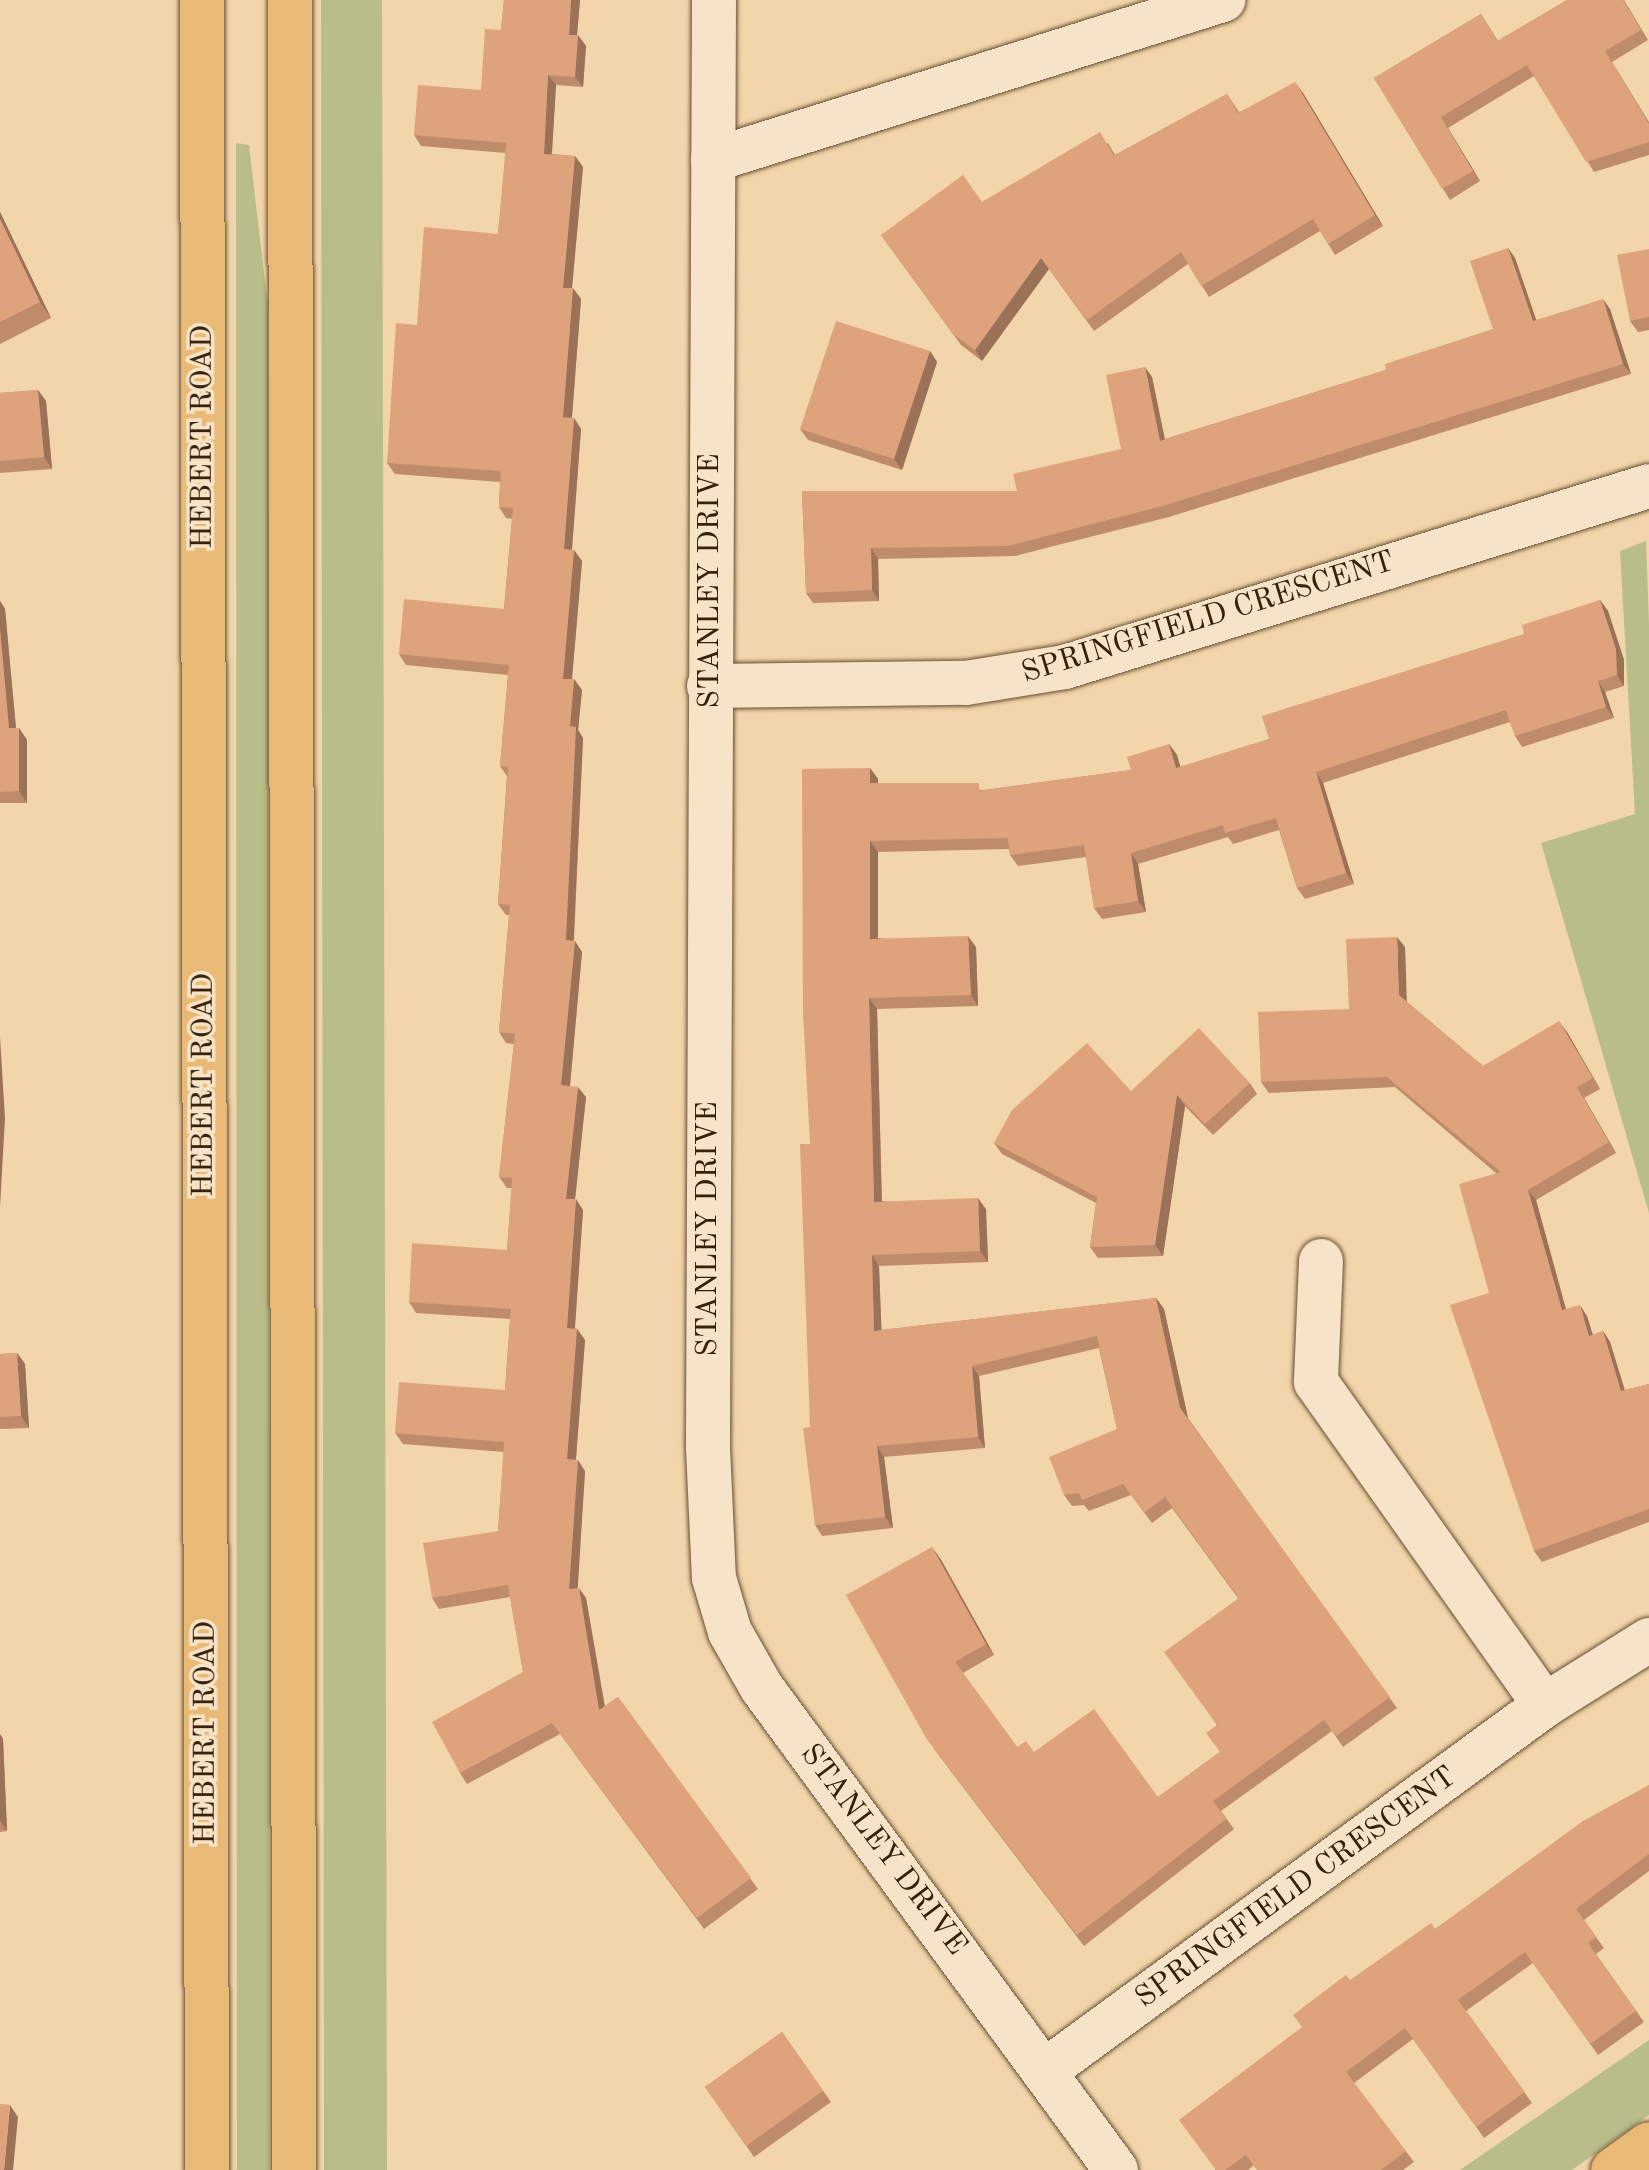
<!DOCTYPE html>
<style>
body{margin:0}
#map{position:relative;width:1649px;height:2170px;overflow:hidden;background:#f2d5aa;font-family:"Old Standard TT",serif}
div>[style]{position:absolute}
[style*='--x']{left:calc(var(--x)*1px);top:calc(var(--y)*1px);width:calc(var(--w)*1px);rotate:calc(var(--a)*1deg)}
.green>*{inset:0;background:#b9bd8a}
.roads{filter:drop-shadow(0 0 2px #664e32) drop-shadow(0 0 2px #664e32)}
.minor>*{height:44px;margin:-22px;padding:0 22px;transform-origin:22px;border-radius:22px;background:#f7e4c8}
.major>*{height:44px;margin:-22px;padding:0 22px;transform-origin:22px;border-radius:22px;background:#e9ba75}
.wall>*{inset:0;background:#bf8c6b}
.shaded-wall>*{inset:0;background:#9b7257}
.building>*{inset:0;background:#dea37c}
span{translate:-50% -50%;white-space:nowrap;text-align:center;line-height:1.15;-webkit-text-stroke:7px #f7e4c8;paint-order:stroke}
.street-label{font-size:30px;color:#37210a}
</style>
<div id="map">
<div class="green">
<i style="clip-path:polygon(321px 0,382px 0,387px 2170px,324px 2170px)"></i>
<i style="clip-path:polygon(236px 143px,249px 145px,268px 308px,269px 2170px,237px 2170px)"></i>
<i style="clip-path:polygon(1646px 541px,1649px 625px,1649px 1213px,1541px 843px,1635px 814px,1620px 551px)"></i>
<i style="clip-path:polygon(1649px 2040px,1649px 2115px,1572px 2170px,1460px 2170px)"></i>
</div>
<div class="roads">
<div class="minor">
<i style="--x:714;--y:0;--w:1448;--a:90.24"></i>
<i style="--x:708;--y:1448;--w:130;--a:87.4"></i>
<i style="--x:714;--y:1578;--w:56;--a:73.5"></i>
<i style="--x:730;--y:1632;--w:64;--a:60.3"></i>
<i style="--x:762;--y:1688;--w:598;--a:53.7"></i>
<i style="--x:713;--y:160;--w:535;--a:-17.42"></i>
<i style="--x:709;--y:686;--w:257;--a:-0.7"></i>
<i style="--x:966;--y:683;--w:100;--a:-9.2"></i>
<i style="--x:1065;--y:667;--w:611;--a:-17.22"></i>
<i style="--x:1321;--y:1261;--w:121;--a:92.4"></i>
<i style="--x:1316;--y:1382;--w:396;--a:54.7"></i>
<i style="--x:1046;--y:2070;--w:618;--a:-36.18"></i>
<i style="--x:1545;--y:1705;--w:123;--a:-32"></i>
</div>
<div class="major">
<i style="--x:202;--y:0;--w:2170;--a:89.87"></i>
<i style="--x:290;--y:0;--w:2170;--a:89.89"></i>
<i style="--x:1613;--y:2170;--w:44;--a:-35.8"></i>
</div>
</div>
<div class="wall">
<i style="clip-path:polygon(504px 0,580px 0,577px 35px,586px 46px,583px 87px,556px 85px,552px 154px,575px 156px,583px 167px,572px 288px,581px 299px,572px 418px,574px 418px,581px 429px,572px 550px,574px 550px,582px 561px,572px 679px,574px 679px,582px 690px,578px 730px,583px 738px,574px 941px,582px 952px,570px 1086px,586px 1097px,575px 1199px,583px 1210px,575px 1328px,577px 1329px,585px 1340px,576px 1460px,585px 1471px,577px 1588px,586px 1598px,605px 1706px,618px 1697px,758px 1889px,704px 1929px,560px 1734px,467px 1784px,460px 1773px,523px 1672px,510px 1597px,439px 1609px,432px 1598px,498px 1531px,504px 1452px,403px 1444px,395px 1433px,505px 1390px,510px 1319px,416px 1313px,409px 1302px,507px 1250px,512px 1188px,507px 1188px,499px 1177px,514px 1044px,506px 1043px,499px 1032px,509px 915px,506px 915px,498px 904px,507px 776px,500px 766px,508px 675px,406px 665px,399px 654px,504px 609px,512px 519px,506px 518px,499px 507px,500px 482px,395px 474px,387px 463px,417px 325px,498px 234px,506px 153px,421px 146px,414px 135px,481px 90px,501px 30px)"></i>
<i style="clip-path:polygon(1567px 0,1624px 0,1648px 40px,1612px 62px,1649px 122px,1649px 155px,1594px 172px,1534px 76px,1448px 128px,1480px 181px,1450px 200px,1374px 78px,1481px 14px,1498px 41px)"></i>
<i style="clip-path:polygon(1303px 93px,1383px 226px,1335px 255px,1320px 231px,1209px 297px,1188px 264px,1094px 331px,1049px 269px,982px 361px,961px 345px,881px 235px,982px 202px,1108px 143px,1115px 155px,1227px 94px,1239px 112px)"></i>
<i style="clip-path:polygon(0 212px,51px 318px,0 344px)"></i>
<i style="clip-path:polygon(1508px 248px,1515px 258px,1536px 320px,1610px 309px,1631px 374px,1169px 517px,1015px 556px,878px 559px,879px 601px,813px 603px,806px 593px,802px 491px,1017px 491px,1121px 449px,1152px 377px,1165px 439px,1386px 370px,1493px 329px)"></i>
<i style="clip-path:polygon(1649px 249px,1649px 330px,1638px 332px,1630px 321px)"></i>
<i style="clip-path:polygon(930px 351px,937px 362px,902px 470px,808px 440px,800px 429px)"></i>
<i style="clip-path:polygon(38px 390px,46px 401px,52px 469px,0 473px,0 393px)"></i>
<i style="clip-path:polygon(1600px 600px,1608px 611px,1624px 660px,1624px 686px,1605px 692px,1614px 718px,1522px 747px,1515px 736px,1510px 722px,1323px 783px,1354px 884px,1305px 899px,1297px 888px,1279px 830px,1233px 844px,1228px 837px,1138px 864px,1146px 912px,1102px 919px,1094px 908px,1086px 857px,1018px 866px,1010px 855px,1009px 849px,878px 852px,878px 938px,976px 947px,978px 1006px,877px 1009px,882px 1201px,986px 1209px,988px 1262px,879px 1266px,881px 1330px,1156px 1298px,1164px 1309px,1188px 1418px,1397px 1708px,1343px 1747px,1332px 1731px,1221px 1811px,1234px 1829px,1084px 1946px,934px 1749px,940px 1558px,994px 1655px,963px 1673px,1017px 1747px,1034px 1752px,1158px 1797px,1220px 1752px,1216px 1725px,1238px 1598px,1172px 1508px,1152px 1523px,1131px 1495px,1089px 1511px,1084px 1505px,1072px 1506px,1064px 1495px,1117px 1429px,1099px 1348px,979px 1376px,985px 1448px,884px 1457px,893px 1528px,822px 1536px,815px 1525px,810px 1427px,810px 1144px,870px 768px,878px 779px,878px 783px,984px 790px,1131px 770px,1169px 744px,1177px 755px,1180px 767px,1269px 739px,1524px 634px)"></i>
<i style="clip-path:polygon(0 601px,5px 609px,16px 728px,19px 728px,27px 740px,27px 803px,0 803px)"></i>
<i style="clip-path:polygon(1405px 947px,1406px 1001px,1483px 1066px,1567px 1032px,1600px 1089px,1584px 1098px,1616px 1153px,1536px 1200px,1566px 1309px,1587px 1316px,1593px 1335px,1603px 1331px,1610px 1342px,1625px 1390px,1649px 1384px,1649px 1522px,1542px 1562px,1534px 1551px,1489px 1293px,1497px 1174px,1395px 1087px,1269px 1093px,1261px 1082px,1349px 1009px)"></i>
<i style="clip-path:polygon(1250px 1083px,1257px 1094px,1213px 1135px,1185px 1106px,1163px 1256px,1098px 1258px,1090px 1247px,1096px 1203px,1002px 1154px,994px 1143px,1131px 1091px)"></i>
<i style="clip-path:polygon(17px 1353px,25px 1364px,29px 1428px,0 1429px,0 1354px)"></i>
<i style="clip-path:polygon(0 1734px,3px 1739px,7px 1831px,0 1832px)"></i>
<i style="clip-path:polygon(1649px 1785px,1649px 1871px,1584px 1920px,1604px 1948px,1596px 1954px,1644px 2022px,1598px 2055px,1533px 1963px,1466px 2011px,1532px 2103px,1484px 2138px,1413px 2039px,1354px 2083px,1414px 2162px,1403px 2170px,1257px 2170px,1254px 2165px,1248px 2170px,1215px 2170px,1302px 2027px,1350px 1980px,1435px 1929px)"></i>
<i style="clip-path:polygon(782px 2032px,831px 2102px,754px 2157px,705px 2087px)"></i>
</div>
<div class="shaded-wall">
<i style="clip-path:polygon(571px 0,580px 0,576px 46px,569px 35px)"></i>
<i style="clip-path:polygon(578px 35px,586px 46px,583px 87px,575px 77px)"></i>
<i style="clip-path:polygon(548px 75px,556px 85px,551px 165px,544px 154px)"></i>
<i style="clip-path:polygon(1295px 82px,1303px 93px,1383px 226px,1375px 215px)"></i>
<i style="clip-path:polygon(1441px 117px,1448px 128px,1480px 181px,1473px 171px)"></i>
<i style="clip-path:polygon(575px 156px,583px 167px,571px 298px,563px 288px)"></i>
<i style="clip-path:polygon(0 212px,51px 318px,40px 302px,0 219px)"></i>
<i style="clip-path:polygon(1508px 248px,1515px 258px,1540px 331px,1533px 321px)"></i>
<i style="clip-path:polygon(1041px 258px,1049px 269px,982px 361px,975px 350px)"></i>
<i style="clip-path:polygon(573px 288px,581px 299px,571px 428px,563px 417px)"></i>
<i style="clip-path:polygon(1603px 299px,1610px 309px,1631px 374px,1623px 364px)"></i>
<i style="clip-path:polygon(930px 351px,937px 362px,902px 470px,894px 459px)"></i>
<i style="clip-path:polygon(1145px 367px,1152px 377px,1167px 451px,1160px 441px)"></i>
<i style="clip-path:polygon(38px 390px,46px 401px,52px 469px,44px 457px)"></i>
<i style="clip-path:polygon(574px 418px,581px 429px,571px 560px,564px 549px)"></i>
<i style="clip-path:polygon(871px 548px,878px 559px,879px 601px,872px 590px)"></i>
<i style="clip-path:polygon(574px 550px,582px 561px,571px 690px,563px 679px)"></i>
<i style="clip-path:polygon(1600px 600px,1608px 611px,1624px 660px,1624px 686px,1617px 675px)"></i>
<i style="clip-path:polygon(0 601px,5px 609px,17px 740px,9px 728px,0 629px)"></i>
<i style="clip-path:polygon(574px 679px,582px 690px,578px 730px,583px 738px,573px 951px,566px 940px,570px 726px)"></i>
<i style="clip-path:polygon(1598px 681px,1605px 692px,1614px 718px,1606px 707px)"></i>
<i style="clip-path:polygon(19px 728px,27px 740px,27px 803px,19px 791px)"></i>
<i style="clip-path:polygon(1169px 744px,1177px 755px,1184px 779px,1176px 768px)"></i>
<i style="clip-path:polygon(870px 768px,878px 779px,878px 794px,870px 783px)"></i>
<i style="clip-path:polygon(1316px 772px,1323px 783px,1354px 884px,1346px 873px)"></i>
<i style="clip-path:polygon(870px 841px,878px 852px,878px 949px,870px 939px)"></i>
<i style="clip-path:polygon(1131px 853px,1138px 864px,1146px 912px,1138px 901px)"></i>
<i style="clip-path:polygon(968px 936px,976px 947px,978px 1006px,971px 995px)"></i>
<i style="clip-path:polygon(1397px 937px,1405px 947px,1407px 1005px,1399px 995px)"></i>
<i style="clip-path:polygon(575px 941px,582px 952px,569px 1096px,561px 1085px)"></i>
<i style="clip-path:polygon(869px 998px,877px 1009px,882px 1213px,874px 1202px)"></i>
<i style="clip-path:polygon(1559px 1021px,1567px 1032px,1600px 1089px,1593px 1078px)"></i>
<i style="clip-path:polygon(0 1037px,5px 1118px,0 1207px)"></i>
<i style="clip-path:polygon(578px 1087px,586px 1097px,574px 1209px,566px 1199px)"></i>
<i style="clip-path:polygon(1577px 1087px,1584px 1098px,1616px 1153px,1609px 1142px)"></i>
<i style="clip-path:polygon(1177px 1095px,1185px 1106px,1163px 1256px,1155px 1245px)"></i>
<i style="clip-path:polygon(1528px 1190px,1536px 1200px,1569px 1321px,1562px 1310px)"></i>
<i style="clip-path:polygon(978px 1198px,986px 1209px,988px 1262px,980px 1251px)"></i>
<i style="clip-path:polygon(576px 1199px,583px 1210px,574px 1339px,567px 1328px)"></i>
<i style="clip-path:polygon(872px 1255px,879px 1266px,882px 1342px,874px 1331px)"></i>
<i style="clip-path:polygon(1156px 1298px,1164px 1309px,1188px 1418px,1180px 1408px)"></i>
<i style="clip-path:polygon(1580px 1305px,1587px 1316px,1596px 1347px,1589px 1336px)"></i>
<i style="clip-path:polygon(577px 1329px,585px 1340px,575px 1470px,567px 1459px)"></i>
<i style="clip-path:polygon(1603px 1331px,1610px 1342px,1628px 1402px,1621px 1391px)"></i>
<i style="clip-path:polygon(17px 1353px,25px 1364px,29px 1428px,21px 1416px)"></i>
<i style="clip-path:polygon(972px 1366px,979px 1376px,985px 1448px,978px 1437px)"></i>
<i style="clip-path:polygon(877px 1446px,884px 1457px,893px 1528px,885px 1517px)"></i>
<i style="clip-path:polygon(578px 1460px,585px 1471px,577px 1600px,569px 1589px)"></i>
<i style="clip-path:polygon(932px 1547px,940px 1558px,994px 1655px,986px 1644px)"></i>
<i style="clip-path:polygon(579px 1588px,586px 1598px,607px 1721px,599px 1710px)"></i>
<i style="clip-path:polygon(0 1734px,3px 1739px,7px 1831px,0 1821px)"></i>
<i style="clip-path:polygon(10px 2105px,18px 2117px,13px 2170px,4px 2170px)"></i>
</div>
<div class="building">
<i style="clip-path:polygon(504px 0,571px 0,569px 35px,578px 35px,575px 77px,548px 75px,544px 154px,575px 156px,563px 288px,573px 288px,563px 417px,574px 418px,564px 549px,574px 550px,563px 679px,574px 679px,570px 726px,576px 727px,566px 940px,575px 941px,561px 1085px,578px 1087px,566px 1199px,576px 1199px,567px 1328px,577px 1329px,567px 1459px,578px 1460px,569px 1589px,579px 1588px,599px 1710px,618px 1697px,751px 1878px,697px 1918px,552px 1723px,460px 1773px,432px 1722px,523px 1672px,508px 1585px,432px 1598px,423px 1543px,498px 1531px,504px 1442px,395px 1433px,399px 1382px,505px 1390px,511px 1309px,409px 1302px,412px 1243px,507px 1250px,512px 1178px,499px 1177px,515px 1034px,499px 1032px,510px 905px,498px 904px,508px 767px,500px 766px,509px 665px,399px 654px,404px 599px,504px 609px,513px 508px,499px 507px,501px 471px,387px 463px,396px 323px,417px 325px,424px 227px,498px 234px,506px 143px,414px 135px,418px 85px,481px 90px,485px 29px,501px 30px)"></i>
<i style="clip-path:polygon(1567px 0,1623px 0,1641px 30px,1605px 51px,1649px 124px,1649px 142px,1586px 162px,1527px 65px,1441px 117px,1473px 171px,1442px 189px,1374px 78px,1481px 14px,1497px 41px)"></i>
<i style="clip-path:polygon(1295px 82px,1375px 215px,1328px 244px,1313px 219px,1201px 286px,1181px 252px,1087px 320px,1041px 258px,975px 350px,953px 334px,881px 235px,963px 175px,982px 202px,1100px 132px,1114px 156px,1227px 94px,1238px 113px)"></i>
<i style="clip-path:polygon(0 219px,40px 302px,0 322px)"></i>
<i style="clip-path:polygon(1508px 248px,1533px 321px,1603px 299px,1623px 364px,1162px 506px,1008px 546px,871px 548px,872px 590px,806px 593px,802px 491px,1017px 491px,1013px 474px,1121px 449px,1106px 375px,1145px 367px,1160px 441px,1386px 370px,1385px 364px,1493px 329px,1470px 261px)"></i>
<i style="clip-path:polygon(1649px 249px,1649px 317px,1630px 321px,1617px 255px)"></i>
<i style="clip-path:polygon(836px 321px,930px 351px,894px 459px,800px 429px)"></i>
<i style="clip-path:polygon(38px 390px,44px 457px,0 461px,0 393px)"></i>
<i style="clip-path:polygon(1600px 600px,1616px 649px,1617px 675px,1598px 681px,1606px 707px,1515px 736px,1506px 710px,1316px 772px,1346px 873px,1297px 888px,1276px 818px,1225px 833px,1223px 825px,1131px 853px,1138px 901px,1094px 908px,1084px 845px,1010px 855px,1008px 838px,870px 841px,870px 939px,968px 936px,971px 995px,869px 998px,874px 1202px,978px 1198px,980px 1251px,872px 1255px,874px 1331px,1156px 1298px,1180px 1408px,1390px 1697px,1336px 1736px,1324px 1720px,1213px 1801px,1226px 1819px,1077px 1935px,926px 1738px,846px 1595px,932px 1547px,986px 1644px,955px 1662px,1017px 1747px,1026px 1741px,1034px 1752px,1094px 1709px,1158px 1797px,1220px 1752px,1206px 1733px,1217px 1725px,1164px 1652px,1239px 1598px,1165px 1497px,1144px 1513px,1123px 1484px,1082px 1500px,1079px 1493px,1064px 1495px,1049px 1457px,1117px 1429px,1097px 1336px,972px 1366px,978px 1437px,877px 1446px,885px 1517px,815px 1525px,803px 1428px,810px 1427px,800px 1144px,810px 1144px,803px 1013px,802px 769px,870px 768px,870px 783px,979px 783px,979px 791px,1131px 770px,1127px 757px,1169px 744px,1176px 768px,1269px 739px,1262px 716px,1524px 634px,1522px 625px)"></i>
<i style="clip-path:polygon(0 629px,9px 728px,19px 728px,19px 791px,0 792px)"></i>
<i style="clip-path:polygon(1397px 937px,1399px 995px,1483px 1066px,1559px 1021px,1593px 1078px,1577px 1087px,1609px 1142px,1528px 1190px,1562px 1310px,1580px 1305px,1589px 1336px,1603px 1331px,1621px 1391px,1649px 1384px,1649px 1509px,1534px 1551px,1450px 1305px,1489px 1293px,1459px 1184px,1501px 1172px,1387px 1077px,1261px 1082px,1258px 1012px,1349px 1009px,1346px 939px)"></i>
<i style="clip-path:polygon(1199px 1028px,1250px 1083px,1205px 1124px,1177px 1095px,1155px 1245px,1090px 1247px,1097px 1197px,994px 1143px,1012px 1110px,1087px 1043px,1131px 1091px)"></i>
<i style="clip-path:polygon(17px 1353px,21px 1416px,0 1417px,0 1354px)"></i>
<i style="clip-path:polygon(1649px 1785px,1649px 1854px,1576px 1909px,1596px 1937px,1588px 1943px,1636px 2011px,1590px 2044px,1525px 1952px,1458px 2000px,1525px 2092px,1476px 2127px,1405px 2028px,1346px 2072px,1406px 2151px,1381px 2170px,1257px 2170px,1246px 2155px,1225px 2170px,1216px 2170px,1179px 2120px,1302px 2027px,1293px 2015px,1346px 1975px,1350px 1980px,1431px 1923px,1435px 1929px,1583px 1821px)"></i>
<i style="clip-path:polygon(782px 2032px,823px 2091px,746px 2146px,705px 2087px)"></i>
<i style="clip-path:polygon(0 2104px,10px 2105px,4px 2170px,0 2170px)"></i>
</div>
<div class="street-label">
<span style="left:203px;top:437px;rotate:-90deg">HEBERT ROAD</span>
<span style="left:710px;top:581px;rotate:-90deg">STANLEY DRIVE</span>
<span style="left:1208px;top:618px;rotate:-17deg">SPRINGFIELD CRESCENT</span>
<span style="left:204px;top:1085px;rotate:-90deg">HEBERT ROAD</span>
<span style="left:708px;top:1229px;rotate:-90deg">STANLEY DRIVE</span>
<span style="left:206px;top:1733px;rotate:-90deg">HEBERT ROAD</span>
<span style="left:883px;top:1850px;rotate:53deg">STANLEY DRIVE</span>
<span style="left:1296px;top:1888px;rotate:-36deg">SPRINGFIELD CRESCENT</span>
</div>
</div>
